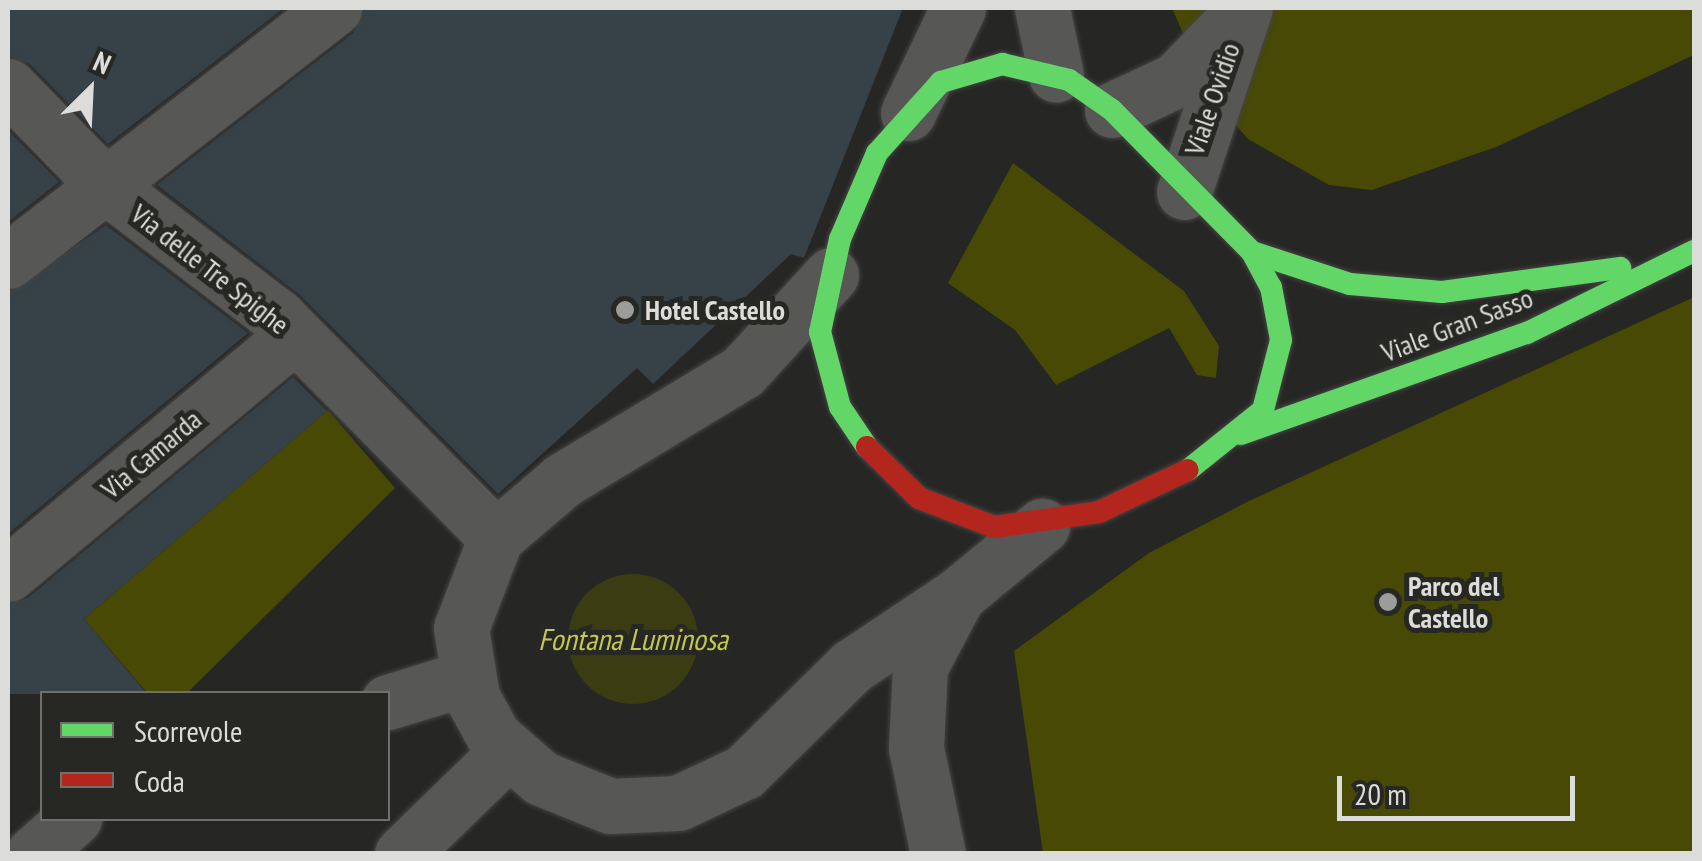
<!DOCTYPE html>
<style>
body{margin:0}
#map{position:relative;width:1702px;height:861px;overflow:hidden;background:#262625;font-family:"PT Sans Narrow",sans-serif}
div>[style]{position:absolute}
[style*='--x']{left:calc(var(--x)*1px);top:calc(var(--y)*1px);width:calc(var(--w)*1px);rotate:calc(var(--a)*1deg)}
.green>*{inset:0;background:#474905}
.water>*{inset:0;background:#3a3d11}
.round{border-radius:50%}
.building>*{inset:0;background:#364248}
.roads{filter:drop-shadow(0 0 2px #444443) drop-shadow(0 0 2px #444443)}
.street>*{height:55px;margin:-27.5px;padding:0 27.5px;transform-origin:27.5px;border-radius:27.5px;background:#575756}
.fast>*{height:22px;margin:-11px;padding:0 11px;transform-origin:11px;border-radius:11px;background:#63d668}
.jam>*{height:22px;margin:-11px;padding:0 11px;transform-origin:11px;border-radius:11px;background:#b3261e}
.dots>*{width:28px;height:28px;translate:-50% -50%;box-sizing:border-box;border:5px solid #272724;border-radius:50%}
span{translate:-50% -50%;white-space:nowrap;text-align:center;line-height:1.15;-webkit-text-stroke:10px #272724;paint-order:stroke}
.street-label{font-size:28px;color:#dcdcda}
.poi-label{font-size:28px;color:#dcdcda;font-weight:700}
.left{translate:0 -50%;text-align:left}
.water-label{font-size:30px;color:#c2c852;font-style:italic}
.frame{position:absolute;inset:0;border:10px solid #dcdcda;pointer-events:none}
.legend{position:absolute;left:40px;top:691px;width:350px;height:130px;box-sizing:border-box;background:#272724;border:2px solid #6f6f6d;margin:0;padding:12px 18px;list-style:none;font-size:30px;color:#dcdcda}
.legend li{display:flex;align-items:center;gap:20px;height:50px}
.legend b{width:50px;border:2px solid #6f6f6d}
.north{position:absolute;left:40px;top:40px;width:100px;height:100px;-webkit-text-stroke:8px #272724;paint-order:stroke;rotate:24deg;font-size:28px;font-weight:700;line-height:40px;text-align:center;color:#dcdcda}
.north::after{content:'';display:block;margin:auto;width:35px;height:45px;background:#dcdcda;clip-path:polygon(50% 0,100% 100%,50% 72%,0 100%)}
.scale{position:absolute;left:1337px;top:776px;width:238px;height:45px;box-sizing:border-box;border:5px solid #dcdcda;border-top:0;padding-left:12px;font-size:30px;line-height:35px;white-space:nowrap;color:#dcdcda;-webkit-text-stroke:8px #272724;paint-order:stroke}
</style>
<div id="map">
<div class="green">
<i style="clip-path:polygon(1172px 8px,1694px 8px,1694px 55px,1496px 147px,1372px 190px,1329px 185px,1248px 139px,1210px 96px)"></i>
<i style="clip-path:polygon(1013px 163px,1184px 291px,1219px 346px,1216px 378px,1197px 375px,1169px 328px,1056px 385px,1015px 330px,948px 283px)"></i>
<i style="clip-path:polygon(1694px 297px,1694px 853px,1043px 853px,1014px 651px,1149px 553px,1249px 501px)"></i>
<i style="clip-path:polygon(328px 410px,395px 488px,187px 693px,147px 693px,84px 619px)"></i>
</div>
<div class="water">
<i class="round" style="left:568px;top:574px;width:130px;height:130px"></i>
</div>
<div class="building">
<i style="clip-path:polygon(8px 8px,284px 8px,108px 144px,30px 64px,8px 56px)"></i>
<i style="clip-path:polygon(365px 8px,903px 8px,804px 258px,791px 254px,653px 384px,637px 368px,498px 494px,300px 295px,157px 185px,353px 33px)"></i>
<i style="clip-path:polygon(8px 130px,59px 182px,8px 222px)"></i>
<i style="clip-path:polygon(106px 225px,248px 333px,8px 534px,8px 292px)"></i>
<i style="clip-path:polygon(293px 377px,327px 411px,84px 619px,147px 694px,8px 694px,8px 604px,28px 598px)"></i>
</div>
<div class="roads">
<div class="street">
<i style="--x:1042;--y:8;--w:68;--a:78.2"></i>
<i style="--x:8;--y:86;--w:139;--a:45.6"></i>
<i style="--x:105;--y:185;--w:218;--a:37.3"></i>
<i style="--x:278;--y:317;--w:310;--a:45.3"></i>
<i style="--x:1112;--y:110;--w:71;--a:-25.1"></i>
<i style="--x:1176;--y:80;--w:75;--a:-46.1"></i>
<i style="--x:908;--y:113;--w:116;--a:-64.5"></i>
<i style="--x:1184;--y:192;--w:194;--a:-71.7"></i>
<i style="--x:8;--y:261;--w:413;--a:-37.8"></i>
<i style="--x:831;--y:275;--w:132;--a:132.5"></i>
<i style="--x:742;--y:372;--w:209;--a:148.9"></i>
<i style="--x:563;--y:480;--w:88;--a:139.6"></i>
<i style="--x:496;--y:537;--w:97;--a:111"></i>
<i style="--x:461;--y:628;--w:70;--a:80.9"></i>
<i style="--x:472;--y:697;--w:46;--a:61.2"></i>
<i style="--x:494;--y:737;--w:62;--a:41.1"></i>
<i style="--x:541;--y:778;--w:74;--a:22.1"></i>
<i style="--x:610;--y:806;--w:68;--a:-2.5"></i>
<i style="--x:678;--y:803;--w:73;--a:-25.2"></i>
<i style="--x:744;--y:772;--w:151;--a:-44.5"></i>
<i style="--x:852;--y:666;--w:128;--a:-33.8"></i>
<i style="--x:8;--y:574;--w:373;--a:-39.8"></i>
<i style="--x:388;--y:702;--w:82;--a:-17.1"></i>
<i style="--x:33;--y:854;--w:55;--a:-41.3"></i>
<i style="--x:402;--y:854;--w:146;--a:-44.2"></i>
<i style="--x:938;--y:854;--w:108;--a:-101.7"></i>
<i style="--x:916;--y:748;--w:81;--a:-87.2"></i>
<i style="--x:920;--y:667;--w:81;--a:-62.2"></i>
<i style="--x:958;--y:595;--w:109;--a:-39.4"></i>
</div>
<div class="fast">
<i style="--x:1002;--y:64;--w:69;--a:13.4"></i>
<i style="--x:1069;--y:80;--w:52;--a:34.9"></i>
<i style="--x:1112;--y:110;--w:199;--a:45.4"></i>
<i style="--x:1252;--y:252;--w:40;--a:62"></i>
<i style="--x:1271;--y:287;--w:54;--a:79.3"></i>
<i style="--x:1281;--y:340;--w:72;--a:104.4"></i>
<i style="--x:1263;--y:410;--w:96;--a:141.3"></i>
<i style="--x:1252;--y:252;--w:103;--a:18.1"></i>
<i style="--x:1350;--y:284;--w:92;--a:5"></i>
<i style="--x:1442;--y:292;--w:180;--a:-7.7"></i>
<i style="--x:1241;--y:434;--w:303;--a:-19.5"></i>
<i style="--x:1527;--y:333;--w:186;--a:-26.2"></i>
<i style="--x:867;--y:447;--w:48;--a:-124"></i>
<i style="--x:840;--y:407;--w:78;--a:-104.9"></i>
<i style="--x:820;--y:332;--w:95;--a:-77.9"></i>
<i style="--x:840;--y:239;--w:94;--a:-66.7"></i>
<i style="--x:877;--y:153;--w:96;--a:-48"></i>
<i style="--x:941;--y:82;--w:64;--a:-16.4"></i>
</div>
<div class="jam">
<i style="--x:867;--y:447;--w:73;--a:44.4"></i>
<i style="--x:919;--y:498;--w:80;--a:21.1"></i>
<i style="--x:994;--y:527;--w:106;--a:-8.1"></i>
<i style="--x:1099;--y:512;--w:98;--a:-25.3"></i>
</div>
</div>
<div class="dots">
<i style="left:625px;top:310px;background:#9c9c9b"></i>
<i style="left:1388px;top:602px;background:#9c9c9b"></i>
</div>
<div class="street-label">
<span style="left:1212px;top:99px;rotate:-71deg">Viale Ovidio</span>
<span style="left:210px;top:269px;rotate:38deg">Via delle Tre Spighe</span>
<span style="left:1457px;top:325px;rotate:-21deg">Viale Gran Sasso</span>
<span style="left:151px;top:454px;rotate:-40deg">Via Camarda</span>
</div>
<div class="poi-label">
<span class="left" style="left:645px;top:310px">Hotel Castello</span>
<span class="left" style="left:1408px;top:602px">Parco del<br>Castello</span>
</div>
<div class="water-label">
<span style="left:633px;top:639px">Fontana Luminosa</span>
</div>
<div class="frame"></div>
<ul class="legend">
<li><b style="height:12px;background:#63d668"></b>Scorrevole</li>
<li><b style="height:12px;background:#b3261e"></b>Coda</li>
</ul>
<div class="north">N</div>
<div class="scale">20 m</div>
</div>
